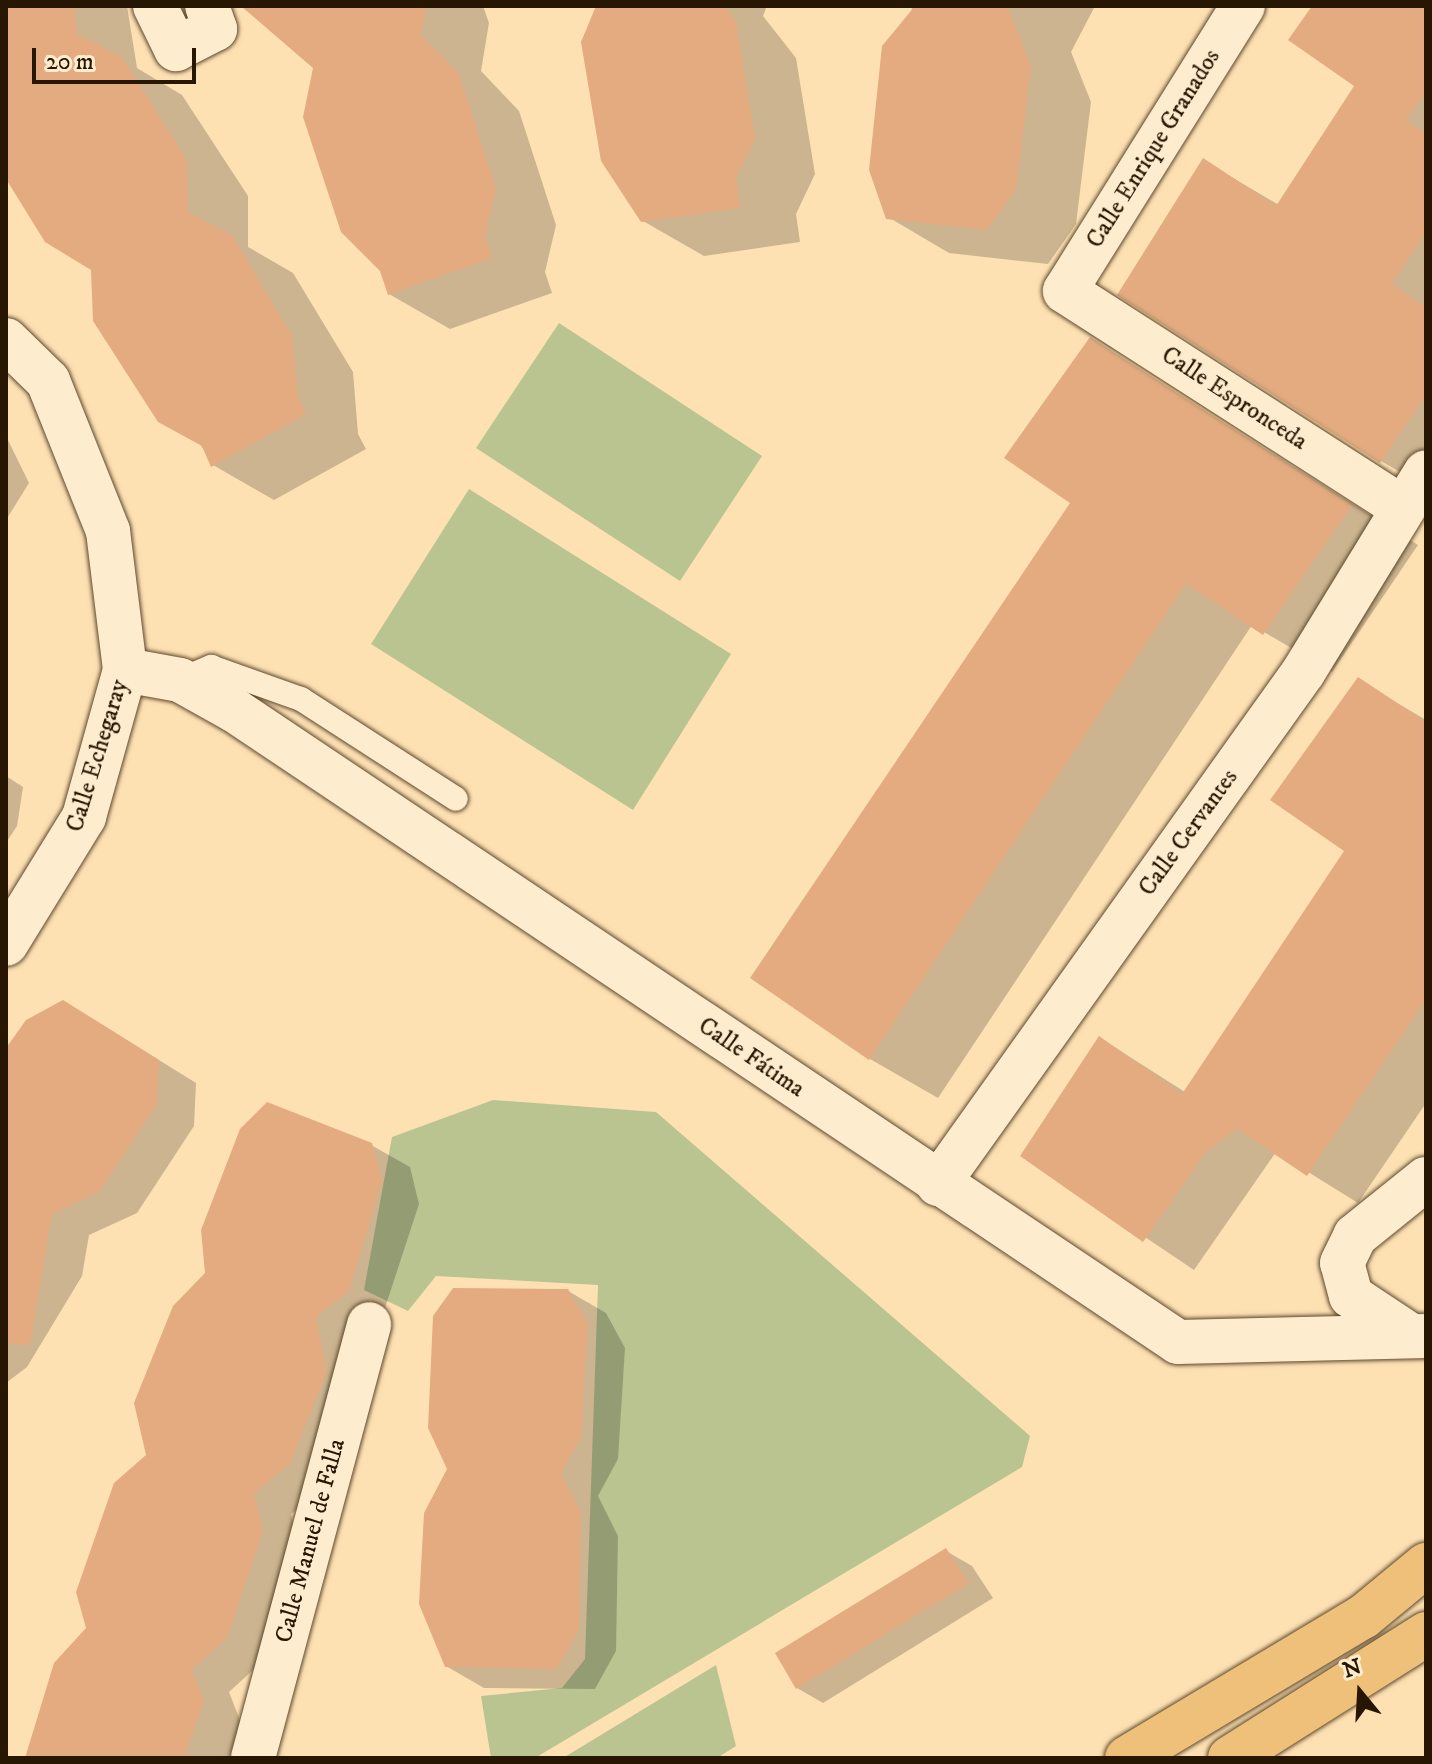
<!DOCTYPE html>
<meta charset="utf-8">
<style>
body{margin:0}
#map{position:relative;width:1432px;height:1764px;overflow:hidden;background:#fee1b3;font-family:"IM FELL DW Pica",serif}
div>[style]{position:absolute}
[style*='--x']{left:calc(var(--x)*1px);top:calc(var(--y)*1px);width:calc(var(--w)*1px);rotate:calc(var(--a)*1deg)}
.green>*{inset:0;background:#bac491}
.shadow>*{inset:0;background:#0003}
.building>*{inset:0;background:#e3ab7f}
.roads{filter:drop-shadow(0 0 2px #5d492e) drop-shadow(0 0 2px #5d492e)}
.lane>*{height:24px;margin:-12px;padding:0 12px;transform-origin:12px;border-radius:12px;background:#feecce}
.street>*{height:44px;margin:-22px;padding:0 22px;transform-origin:22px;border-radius:22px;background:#feecce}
.primary>*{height:44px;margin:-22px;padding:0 22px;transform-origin:22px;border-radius:22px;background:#efc07a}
span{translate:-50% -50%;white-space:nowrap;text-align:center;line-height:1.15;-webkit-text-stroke:6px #feecce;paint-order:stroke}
.street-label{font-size:24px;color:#271601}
.frame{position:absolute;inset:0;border:8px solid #271601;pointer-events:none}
.north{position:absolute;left:1320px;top:1652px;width:80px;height:80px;-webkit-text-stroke:6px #feecce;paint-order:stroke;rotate:342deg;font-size:22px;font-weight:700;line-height:32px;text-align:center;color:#271601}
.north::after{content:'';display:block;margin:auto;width:28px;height:36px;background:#271601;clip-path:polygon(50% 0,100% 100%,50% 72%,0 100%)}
.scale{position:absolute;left:32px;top:48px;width:164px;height:36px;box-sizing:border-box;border:4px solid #271601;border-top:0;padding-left:10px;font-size:24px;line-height:28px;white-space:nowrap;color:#271601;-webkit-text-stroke:6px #feecce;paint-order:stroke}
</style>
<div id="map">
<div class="green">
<i style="clip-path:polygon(559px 323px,762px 456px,680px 581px,476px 448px)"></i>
<i style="clip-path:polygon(469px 489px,731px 654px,633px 810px,371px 644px)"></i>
<i style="clip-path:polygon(493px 1100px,656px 1112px,1030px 1436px,1022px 1467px,535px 1758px,491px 1758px,481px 1696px,562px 1688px,585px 1659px,598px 1285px,436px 1276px,408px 1311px,364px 1290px,392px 1137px)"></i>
<i style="clip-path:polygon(716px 1665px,736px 1746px,717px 1758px,563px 1758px)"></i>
</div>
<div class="shadow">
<i style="clip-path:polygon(6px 6px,127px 6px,137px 68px,182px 95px,248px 196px,248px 247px,293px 273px,353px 372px,358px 434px,366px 449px,274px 500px,213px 465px,93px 269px,6px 175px)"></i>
<i style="clip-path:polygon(265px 6px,483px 6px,489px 23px,481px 71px,519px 111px,556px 225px,545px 272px,552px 293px,450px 329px,389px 294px,315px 67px)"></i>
<i style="clip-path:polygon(598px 6px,767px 6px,763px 16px,796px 58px,815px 174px,796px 214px,800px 242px,704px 256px,643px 221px)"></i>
<i style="clip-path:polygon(912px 6px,1095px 6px,1071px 52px,1091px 102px,1076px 224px,1048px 264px,949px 253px,888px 217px)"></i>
<i style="clip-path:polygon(1313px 6px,1426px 6px,1426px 487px,1381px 461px,1204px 161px,1279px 205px,1356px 85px)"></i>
<i style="clip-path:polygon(1090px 339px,1418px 545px,1332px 672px,1252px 625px,938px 1098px,870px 1059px,753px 978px,1072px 502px)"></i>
<i style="clip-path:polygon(6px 436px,29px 483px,6px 520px)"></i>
<i style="clip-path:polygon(1358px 680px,1426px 720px,1426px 1103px,1358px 1203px,1276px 1152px,1194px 1270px,1023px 1155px,1100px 1038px,1185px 1092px,1347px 850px)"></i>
<i style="clip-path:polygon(6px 776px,23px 787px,17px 826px,6px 843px)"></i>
<i style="clip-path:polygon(101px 1024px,196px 1083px,194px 1126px,137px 1213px,89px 1235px,82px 1276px,27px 1367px,6px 1383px,6px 1052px)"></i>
<i style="clip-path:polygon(371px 1145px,410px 1167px,419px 1204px,327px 1485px,291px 1514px,300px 1554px,265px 1659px,229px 1692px,241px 1723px,229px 1758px,27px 1758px,88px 1629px,148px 1456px)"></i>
<i style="clip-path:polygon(568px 1291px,606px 1313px,625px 1348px,618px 1459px,598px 1496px,618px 1536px,616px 1651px,595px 1689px,484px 1688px,446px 1666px)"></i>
<i style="clip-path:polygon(946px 1551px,972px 1566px,993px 1598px,823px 1703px,797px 1688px)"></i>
</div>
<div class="building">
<i style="clip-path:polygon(6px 6px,74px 6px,77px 34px,122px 57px,187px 160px,188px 212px,232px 235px,292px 336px,298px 397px,306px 414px,211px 467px,202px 446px,158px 422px,93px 321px,91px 270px,45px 242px,6px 179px)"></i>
<i style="clip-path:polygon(241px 6px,426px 6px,421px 35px,459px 74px,496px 189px,485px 236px,492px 258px,388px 295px,380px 271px,341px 232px,303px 117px,313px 68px)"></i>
<i style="clip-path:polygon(596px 6px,724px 6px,736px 21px,755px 138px,736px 178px,740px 208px,641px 222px,601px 161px,581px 42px)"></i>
<i style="clip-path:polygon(915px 6px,1007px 6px,1031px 66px,1016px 189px,987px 230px,886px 219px,869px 170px,882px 46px)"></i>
<i style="clip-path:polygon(1312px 6px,1426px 6px,1426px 92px,1406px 121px,1426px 133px,1426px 232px,1392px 284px,1426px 307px,1426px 395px,1380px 463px,1117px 295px,1203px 158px,1276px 206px,1354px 86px,1288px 40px)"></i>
<i style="clip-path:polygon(1090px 337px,1352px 505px,1263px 635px,1186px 584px,869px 1060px,750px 978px,1070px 503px,1004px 458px)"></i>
<i style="clip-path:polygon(1358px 677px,1426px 722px,1426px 1000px,1307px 1176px,1237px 1129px,1207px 1151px,1143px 1242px,1020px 1156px,1099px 1036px,1182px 1094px,1344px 851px,1270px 800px)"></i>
<i style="clip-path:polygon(63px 1000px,159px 1060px,157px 1104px,99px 1192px,52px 1214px,30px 1345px,6px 1343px,6px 1048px,26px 1020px)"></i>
<i style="clip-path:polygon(267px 1102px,372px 1143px,382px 1181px,349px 1291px,316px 1317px,327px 1371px,290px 1464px,254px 1493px,263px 1531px,227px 1638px,192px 1670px,204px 1701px,184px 1758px,25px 1758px,54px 1663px,86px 1628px,76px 1592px,114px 1483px,146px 1455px,134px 1403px,173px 1306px,205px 1273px,201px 1230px,240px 1129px)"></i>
<i style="clip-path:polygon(453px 1288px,568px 1289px,588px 1325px,581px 1437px,561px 1474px,581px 1513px,579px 1629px,557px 1669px,445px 1667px,419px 1604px,424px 1513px,447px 1469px,428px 1428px,433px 1316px)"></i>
<i style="clip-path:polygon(946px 1548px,969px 1583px,796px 1689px,775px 1653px)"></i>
</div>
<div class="roads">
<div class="lane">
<i style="--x:180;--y:680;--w:34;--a:-23"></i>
<i style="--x:211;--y:667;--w:96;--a:19.6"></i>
<i style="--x:301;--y:699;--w:184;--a:32.8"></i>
</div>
<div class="street">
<i style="--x:155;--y:6;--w:48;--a:64"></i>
<i style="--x:176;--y:49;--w:44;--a:-27.1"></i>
<i style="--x:215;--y:29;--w:24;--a:-109"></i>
<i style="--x:1243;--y:6;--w:336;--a:122"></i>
<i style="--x:1065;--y:291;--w:400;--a:32.7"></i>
<i style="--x:6;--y:340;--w:59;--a:44.3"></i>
<i style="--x:48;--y:381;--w:162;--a:68.2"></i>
<i style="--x:108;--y:531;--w:140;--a:83"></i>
<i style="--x:125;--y:670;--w:153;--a:105.6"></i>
<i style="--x:84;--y:817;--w:149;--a:121.6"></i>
<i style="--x:125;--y:670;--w:56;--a:10.3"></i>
<i style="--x:180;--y:680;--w:62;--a:29.1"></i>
<i style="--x:234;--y:710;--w:1136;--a:33.8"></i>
<i style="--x:1178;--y:1342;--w:248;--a:-1.4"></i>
<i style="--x:938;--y:1184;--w:630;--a:-54.49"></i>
<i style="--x:1304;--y:671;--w:233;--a:-58.5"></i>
<i style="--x:1407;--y:1333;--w:67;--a:-146.5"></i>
<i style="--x:1351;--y:1296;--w:34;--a:-105"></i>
<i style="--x:1342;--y:1263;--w:30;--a:-64"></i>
<i style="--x:1355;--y:1236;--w:91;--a:-38.8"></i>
<i style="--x:253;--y:1758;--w:449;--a:-75"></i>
</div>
<div class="primary">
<i style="--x:1127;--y:1758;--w:275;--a:-30.9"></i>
<i style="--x:1363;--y:1617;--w:82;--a:-39.5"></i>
<i style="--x:1230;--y:1758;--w:232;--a:-32.3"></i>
</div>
</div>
<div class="street-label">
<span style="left:1154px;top:149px;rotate:-58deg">Calle Enrique Granados</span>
<span style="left:1234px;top:399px;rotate:33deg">Calle Espronceda</span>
<span style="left:98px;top:756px;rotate:-73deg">Calle Echegaray</span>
<span style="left:1189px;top:833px;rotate:-54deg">Calle Cervantes</span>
<span style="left:751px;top:1058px;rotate:34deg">Calle Fátima</span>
<span style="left:311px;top:1541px;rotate:-75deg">Calle Manuel de Falla</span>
</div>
<div class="frame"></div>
<div class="north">N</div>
<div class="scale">20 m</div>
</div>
